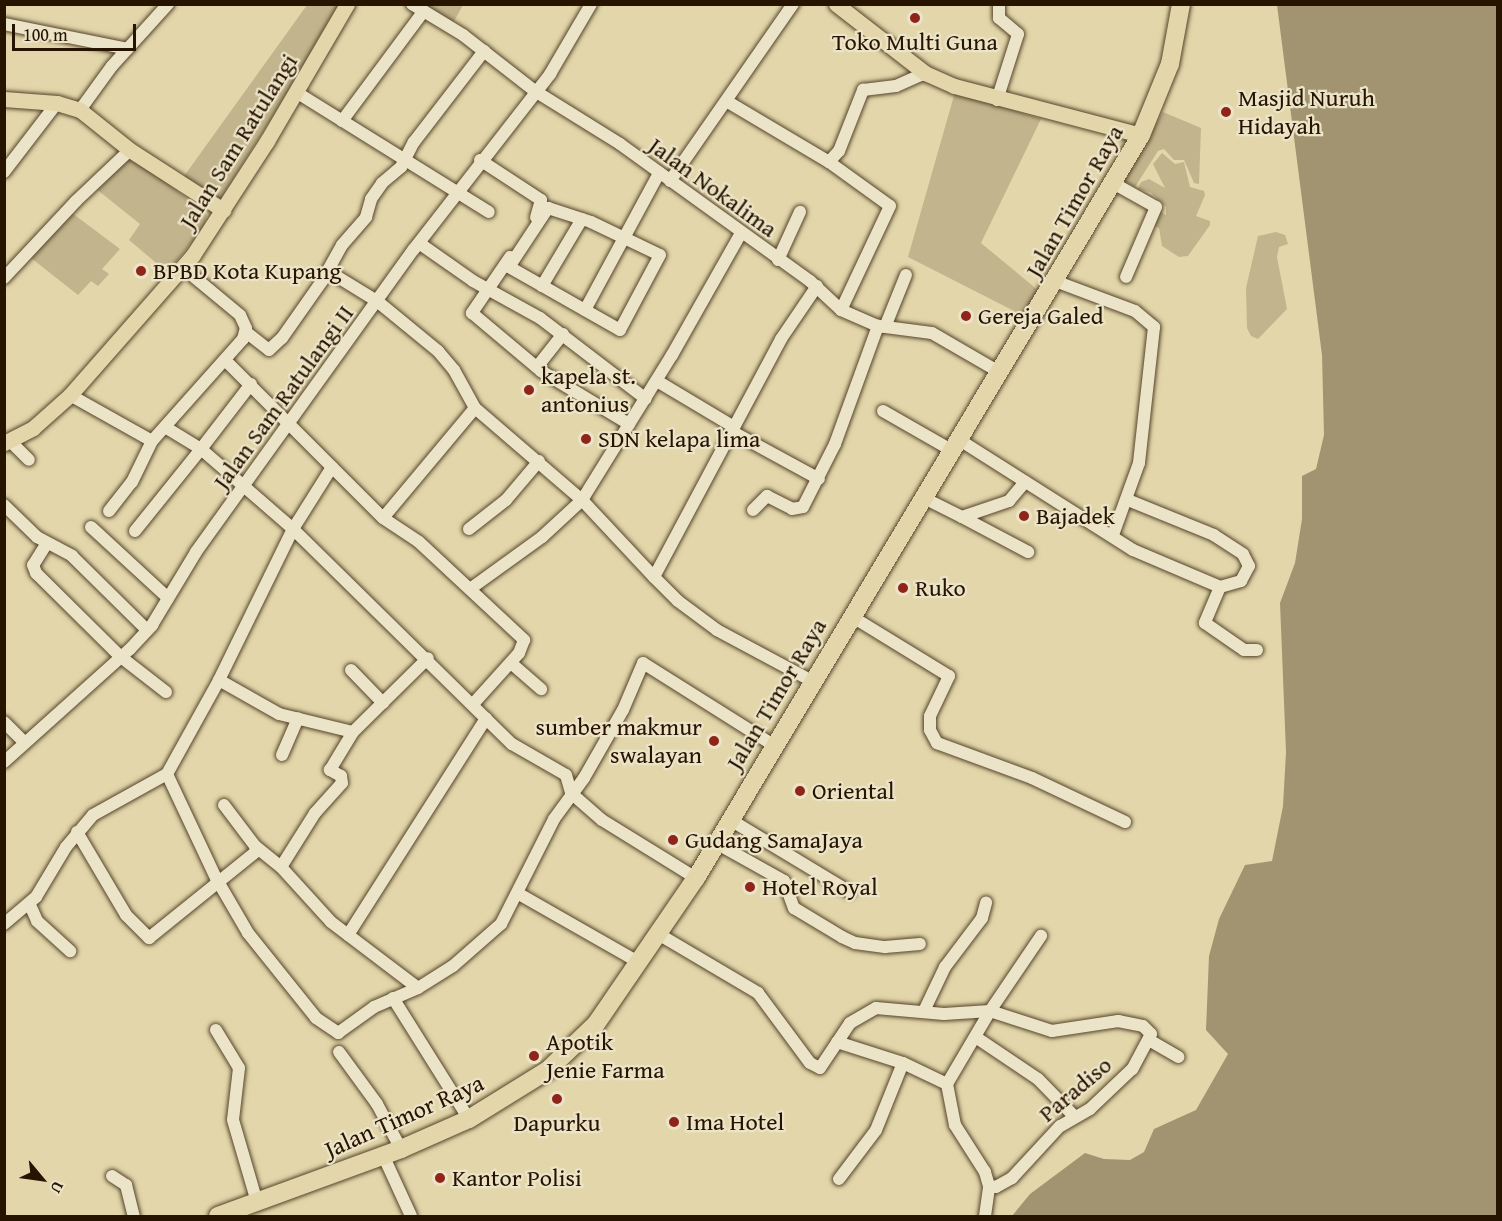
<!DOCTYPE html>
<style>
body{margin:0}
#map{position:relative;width:1502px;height:1221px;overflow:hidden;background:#e2d6aa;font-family:"Gentium Book Plus",serif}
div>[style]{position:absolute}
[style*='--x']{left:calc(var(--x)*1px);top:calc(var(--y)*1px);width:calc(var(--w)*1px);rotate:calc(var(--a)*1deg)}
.green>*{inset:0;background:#c2b58d}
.water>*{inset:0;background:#a29470}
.roads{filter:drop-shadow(0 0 2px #56442a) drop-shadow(0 0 2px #56442a)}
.minor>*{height:12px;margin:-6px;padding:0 6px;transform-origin:6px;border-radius:6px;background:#ece4c8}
.major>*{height:15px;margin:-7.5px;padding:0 7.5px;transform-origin:7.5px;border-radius:7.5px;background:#e2d6aa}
.highway>*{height:18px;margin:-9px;padding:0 9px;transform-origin:9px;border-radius:9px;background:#e2d6aa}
.dots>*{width:16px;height:16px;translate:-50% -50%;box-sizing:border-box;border:3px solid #ece4c8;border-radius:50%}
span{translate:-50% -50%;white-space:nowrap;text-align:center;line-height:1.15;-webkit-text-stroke:4.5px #ece4c8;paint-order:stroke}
.poi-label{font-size:24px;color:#271400}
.left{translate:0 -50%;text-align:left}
.right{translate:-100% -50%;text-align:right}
.street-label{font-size:24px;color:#271400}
.frame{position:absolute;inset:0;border:6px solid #271400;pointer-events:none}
.north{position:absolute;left:12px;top:1149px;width:60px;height:60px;-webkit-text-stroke:4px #ece4c8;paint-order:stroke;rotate:119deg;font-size:16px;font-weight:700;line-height:24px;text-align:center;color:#271400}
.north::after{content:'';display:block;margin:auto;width:21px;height:27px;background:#271400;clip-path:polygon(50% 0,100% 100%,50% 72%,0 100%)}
.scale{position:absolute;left:12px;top:24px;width:124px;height:27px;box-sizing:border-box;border:3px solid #271400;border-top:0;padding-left:8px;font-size:18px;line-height:21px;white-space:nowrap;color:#271400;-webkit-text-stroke:4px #ece4c8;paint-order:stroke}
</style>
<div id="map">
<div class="green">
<i style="clip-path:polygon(307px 5px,343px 5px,219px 201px,182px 179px)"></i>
<i style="clip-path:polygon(424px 5px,463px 5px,453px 23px)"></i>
<i style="clip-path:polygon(955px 92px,1041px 119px,981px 243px,1039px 291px,1024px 316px,908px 257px)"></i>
<i style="clip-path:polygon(1163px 112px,1201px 128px,1199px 184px,1194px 183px,1184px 160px,1174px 160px,1164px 149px,1158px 151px,1135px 187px,1124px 181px)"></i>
<i style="clip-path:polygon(1162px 153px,1175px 164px,1184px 162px,1190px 187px,1204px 191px,1205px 195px,1196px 216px,1210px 221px,1210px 225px,1188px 256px,1179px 257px,1162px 246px,1159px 228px,1153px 225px,1147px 209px,1151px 206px,1166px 215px,1166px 207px,1150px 192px,1138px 189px,1141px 182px,1149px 179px,1165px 188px,1153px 164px)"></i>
<i style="clip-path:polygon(130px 154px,207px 215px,203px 229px,167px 272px,129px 240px,140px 224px,95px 188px)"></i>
<i style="clip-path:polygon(72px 213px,120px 249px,102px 269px,109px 274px,98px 286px,91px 281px,78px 295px,31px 258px)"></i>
<i style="clip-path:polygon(1276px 232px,1285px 235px,1288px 244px,1279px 247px,1277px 257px,1287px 309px,1258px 339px,1251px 336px,1247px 328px,1246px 288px,1258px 236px)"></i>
</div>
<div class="water">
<i style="clip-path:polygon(1277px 5px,1497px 5px,1497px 1216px,1012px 1216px,1030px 1194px,1085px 1153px,1104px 1159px,1130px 1160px,1144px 1152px,1154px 1129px,1196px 1110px,1228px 1054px,1206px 1030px,1209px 956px,1219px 919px,1245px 865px,1272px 861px,1283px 806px,1286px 752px,1280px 603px,1295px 563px,1302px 519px,1302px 476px,1316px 469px,1324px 435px,1322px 355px)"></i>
</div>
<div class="roads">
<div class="minor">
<i style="--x:412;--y:4;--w:60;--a:31.3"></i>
<i style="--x:463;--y:35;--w:91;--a:37.9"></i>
<i style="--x:535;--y:91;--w:100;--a:31.9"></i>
<i style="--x:620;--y:144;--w:234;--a:35.8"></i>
<i style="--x:810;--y:281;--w:42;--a:43.1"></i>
<i style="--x:841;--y:310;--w:40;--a:23.4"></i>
<i style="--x:878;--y:326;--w:54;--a:7.4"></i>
<i style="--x:932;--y:333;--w:80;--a:30.1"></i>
<i style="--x:4;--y:24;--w:126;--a:11.4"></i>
<i style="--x:296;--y:92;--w:227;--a:31.9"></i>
<i style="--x:997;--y:100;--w:69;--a:-72.3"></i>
<i style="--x:1018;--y:34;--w:25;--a:-140"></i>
<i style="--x:999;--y:18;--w:14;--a:-90"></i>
<i style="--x:728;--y:102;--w:117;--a:30.7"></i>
<i style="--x:829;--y:162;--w:15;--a:-48"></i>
<i style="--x:839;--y:151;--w:66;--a:-68.5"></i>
<i style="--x:863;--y:90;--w:33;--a:-7"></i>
<i style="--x:896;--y:86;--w:32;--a:-24"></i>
<i style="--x:80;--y:110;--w:54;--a:-54"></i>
<i style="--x:112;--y:66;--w:84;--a:-47.9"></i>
<i style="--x:342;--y:121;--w:136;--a:-53.4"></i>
<i style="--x:480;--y:160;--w:73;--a:33.3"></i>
<i style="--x:541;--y:200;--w:18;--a:106"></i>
<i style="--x:829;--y:162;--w:75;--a:35.8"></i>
<i style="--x:890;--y:206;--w:115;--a:115.2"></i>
<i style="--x:4;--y:172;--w:87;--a:-52.5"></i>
<i style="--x:670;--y:181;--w:216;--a:-55.2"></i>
<i style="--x:1113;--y:183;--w:49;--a:29.2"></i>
<i style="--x:1156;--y:207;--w:76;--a:113.2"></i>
<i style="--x:548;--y:208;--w:45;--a:18"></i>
<i style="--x:591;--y:222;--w:76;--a:25.6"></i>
<i style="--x:660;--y:255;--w:85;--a:118.1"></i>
<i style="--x:620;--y:330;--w:128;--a:-150.4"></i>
<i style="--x:509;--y:267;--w:71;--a:-56.5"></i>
<i style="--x:419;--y:243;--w:66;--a:35.1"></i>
<i style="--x:473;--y:281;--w:77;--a:28.9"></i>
<i style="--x:540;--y:318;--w:133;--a:37.4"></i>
<i style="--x:510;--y:257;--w:68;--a:124.2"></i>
<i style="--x:472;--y:313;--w:90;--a:40"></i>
<i style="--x:541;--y:371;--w:103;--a:31.1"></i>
<i style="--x:778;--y:260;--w:53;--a:-65.4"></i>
<i style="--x:328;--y:271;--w:57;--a:31.5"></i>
<i style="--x:377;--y:301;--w:79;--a:39.3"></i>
<i style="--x:438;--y:351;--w:25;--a:50"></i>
<i style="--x:454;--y:370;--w:43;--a:61.1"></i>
<i style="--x:475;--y:408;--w:141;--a:40.7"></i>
<i style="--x:582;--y:500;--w:105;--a:46.9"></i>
<i style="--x:4;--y:278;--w:105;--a:-46.9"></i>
<i style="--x:76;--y:201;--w:74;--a:-43.4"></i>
<i style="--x:1055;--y:281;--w:85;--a:20.6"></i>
<i style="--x:1135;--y:311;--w:25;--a:40"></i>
<i style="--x:1154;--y:327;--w:137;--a:96.3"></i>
<i style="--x:1139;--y:463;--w:77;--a:109.9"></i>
<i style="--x:542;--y:286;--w:78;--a:-59.2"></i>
<i style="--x:585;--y:310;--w:156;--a:-61.6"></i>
<i style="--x:885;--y:327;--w:56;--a:-68"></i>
<i style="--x:246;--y:332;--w:29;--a:38"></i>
<i style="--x:269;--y:350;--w:18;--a:-43"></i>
<i style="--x:282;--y:338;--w:70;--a:-54.9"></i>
<i style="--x:322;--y:281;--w:41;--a:-60.9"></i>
<i style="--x:342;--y:245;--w:37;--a:-49"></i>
<i style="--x:366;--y:217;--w:19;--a:-74"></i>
<i style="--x:371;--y:199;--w:19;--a:-55"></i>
<i style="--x:382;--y:183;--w:25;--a:-40"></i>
<i style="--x:401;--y:167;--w:28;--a:-63"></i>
<i style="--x:414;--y:142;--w:115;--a:-52.4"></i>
<i style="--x:225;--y:360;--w:223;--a:45"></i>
<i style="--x:383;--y:518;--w:43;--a:33.7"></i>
<i style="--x:419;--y:542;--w:144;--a:43"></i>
<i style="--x:524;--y:640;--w:14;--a:111"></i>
<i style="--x:519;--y:653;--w:69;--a:132"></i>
<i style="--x:537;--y:367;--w:42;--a:-51.8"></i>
<i style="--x:657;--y:381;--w:90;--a:30.9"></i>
<i style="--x:251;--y:384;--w:82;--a:127.6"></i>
<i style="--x:201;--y:449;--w:122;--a:41"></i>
<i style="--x:293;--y:529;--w:307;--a:44.5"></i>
<i style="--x:512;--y:744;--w:62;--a:29.9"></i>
<i style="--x:566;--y:775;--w:19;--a:74"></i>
<i style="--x:571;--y:793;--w:41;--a:41.1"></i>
<i style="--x:602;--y:820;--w:110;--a:31.7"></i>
<i style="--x:70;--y:395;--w:94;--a:29.3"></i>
<i style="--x:152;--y:441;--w:137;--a:-48.3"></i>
<i style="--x:243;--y:339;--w:11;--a:-75"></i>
<i style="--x:246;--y:328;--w:14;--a:-115"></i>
<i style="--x:240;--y:315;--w:75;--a:-140.4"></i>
<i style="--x:883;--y:411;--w:78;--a:29.8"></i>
<i style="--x:731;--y:431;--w:100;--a:28.6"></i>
<i style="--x:958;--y:439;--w:207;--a:32.4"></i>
<i style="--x:1133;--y:550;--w:95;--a:23"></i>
<i style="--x:1220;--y:587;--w:22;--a:-16"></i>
<i style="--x:1241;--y:581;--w:17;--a:-62"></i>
<i style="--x:1249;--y:566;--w:13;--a:-117"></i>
<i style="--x:1243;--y:554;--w:35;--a:-147"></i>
<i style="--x:1214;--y:535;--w:93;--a:-157.9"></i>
<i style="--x:9;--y:440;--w:28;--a:45"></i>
<i style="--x:922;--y:497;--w:45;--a:26.6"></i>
<i style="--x:962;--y:517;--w:50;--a:-18.8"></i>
<i style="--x:1009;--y:501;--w:25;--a:-50"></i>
<i style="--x:4;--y:505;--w:46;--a:44.1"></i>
<i style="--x:37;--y:537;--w:40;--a:28"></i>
<i style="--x:72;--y:556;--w:105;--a:44.6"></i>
<i style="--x:753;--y:510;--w:20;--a:-45"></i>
<i style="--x:767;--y:496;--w:28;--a:27"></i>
<i style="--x:792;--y:509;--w:11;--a:-10"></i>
<i style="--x:803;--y:507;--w:71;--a:-63.1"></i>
<i style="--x:835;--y:444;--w:126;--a:-70"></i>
<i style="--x:109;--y:511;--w:37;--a:-52"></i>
<i style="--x:132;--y:482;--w:46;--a:-64"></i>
<i style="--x:962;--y:517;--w:75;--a:27.9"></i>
<i style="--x:383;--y:518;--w:143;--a:-50.1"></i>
<i style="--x:91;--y:527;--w:105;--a:42.7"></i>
<i style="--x:469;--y:529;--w:47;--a:-38.1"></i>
<i style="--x:506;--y:500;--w:51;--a:-49.8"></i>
<i style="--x:135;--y:531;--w:105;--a:-51.2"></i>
<i style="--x:201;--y:449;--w:42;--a:-148.6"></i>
<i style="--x:47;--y:543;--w:26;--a:122"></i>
<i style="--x:33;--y:565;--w:9;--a:69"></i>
<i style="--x:36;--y:573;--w:120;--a:44.7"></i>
<i style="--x:121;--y:657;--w:57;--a:37.9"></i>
<i style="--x:1220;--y:587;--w:39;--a:113"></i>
<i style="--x:1205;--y:623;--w:47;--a:34.7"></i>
<i style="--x:1244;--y:650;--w:13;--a:0"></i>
<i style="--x:470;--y:589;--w:89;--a:-35.8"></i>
<i style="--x:542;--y:537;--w:54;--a:-42.8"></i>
<i style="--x:582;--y:500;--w:171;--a:-58.2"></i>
<i style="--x:672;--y:355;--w:140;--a:-60.5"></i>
<i style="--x:851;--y:616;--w:115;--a:31.5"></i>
<i style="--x:949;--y:676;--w:44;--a:115.4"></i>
<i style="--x:930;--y:716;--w:14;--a:90"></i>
<i style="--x:930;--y:730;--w:15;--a:62"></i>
<i style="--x:937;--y:743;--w:101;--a:20.2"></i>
<i style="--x:1032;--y:778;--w:103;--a:25.3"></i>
<i style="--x:511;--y:663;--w:40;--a:41"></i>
<i style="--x:351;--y:670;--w:46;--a:45.9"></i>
<i style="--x:219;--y:680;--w:69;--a:29.5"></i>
<i style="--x:279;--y:714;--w:76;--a:13.7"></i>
<i style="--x:353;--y:732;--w:105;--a:-44.6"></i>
<i style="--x:812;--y:681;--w:108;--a:-151.8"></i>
<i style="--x:717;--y:630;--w:49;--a:-143.4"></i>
<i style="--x:678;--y:601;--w:34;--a:-135"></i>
<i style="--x:654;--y:577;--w:270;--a:-61.9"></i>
<i style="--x:781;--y:339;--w:64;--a:-55.8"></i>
<i style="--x:4;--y:722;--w:28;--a:45"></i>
<i style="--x:282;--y:755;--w:40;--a:-66.6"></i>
<i style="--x:4;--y:762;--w:169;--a:-41.9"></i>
<i style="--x:130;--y:649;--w:33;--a:-47"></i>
<i style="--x:152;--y:625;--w:85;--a:-58.9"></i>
<i style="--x:196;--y:552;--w:373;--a:-54.3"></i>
<i style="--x:414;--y:249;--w:222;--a:-52.1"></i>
<i style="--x:550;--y:74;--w:81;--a:-59.6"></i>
<i style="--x:167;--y:774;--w:115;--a:64.8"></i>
<i style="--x:216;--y:878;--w:64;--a:59.8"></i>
<i style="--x:248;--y:933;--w:109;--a:51.3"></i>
<i style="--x:316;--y:1018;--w:27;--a:34"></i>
<i style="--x:338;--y:1033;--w:44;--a:-35.8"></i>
<i style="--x:374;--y:1007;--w:48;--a:-23.4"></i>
<i style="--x:418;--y:988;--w:41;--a:-32.2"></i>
<i style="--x:453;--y:966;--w:64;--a:-41.2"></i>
<i style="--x:501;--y:924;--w:118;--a:-63.2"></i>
<i style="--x:554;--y:819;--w:51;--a:-53.8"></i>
<i style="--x:584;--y:778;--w:78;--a:-60.2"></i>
<i style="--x:623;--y:710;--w:51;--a:-66.9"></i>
<i style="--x:643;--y:663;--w:156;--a:32.2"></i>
<i style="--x:224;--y:805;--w:51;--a:52.9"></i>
<i style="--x:255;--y:846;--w:33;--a:39"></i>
<i style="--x:281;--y:867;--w:74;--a:47.7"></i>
<i style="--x:331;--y:922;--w:109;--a:37.2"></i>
<i style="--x:729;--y:819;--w:141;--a:31.1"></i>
<i style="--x:77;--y:832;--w:96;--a:59.4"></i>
<i style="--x:126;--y:915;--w:33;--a:45"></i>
<i style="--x:149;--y:938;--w:140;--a:-38.9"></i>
<i style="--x:716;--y:843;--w:78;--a:29.2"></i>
<i style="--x:784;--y:881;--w:29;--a:70"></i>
<i style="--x:794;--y:908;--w:56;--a:31.1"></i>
<i style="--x:842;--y:937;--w:14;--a:25"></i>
<i style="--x:855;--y:943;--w:30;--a:8"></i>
<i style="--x:885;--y:947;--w:35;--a:-5"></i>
<i style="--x:281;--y:867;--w:64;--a:-57.8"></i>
<i style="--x:315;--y:813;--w:40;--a:-48"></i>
<i style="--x:342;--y:783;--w:7;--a:-98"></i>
<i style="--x:341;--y:776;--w:13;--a:-151"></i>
<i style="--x:330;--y:770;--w:44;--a:-58.8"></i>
<i style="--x:519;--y:894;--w:139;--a:29.7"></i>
<i style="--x:30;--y:905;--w:17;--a:66"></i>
<i style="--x:37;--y:921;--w:45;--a:42.3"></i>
<i style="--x:4;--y:924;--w:42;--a:-40.2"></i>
<i style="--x:36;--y:897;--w:58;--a:-59"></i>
<i style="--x:66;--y:847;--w:42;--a:-49.8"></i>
<i style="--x:93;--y:815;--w:85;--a:-29"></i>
<i style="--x:167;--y:774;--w:107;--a:-61"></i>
<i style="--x:219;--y:680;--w:168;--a:-63.9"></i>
<i style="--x:293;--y:529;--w:73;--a:-57.8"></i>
<i style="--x:348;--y:935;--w:257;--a:-57.5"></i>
<i style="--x:660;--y:935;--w:114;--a:30.6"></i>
<i style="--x:758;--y:993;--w:87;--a:53.4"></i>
<i style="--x:810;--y:1063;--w:11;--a:27"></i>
<i style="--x:820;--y:1068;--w:54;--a:-56.3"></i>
<i style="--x:850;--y:1023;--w:30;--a:-30"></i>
<i style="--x:876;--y:1008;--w:68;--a:5"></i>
<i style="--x:944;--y:1014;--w:46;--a:-3.7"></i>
<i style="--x:990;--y:1011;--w:91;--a:-55.8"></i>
<i style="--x:393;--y:998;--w:143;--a:57.9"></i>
<i style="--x:924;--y:1011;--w:49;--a:-64.5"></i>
<i style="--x:945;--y:967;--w:61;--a:-52.9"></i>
<i style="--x:982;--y:918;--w:16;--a:-75"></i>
<i style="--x:990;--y:1011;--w:65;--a:17.9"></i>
<i style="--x:1052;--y:1031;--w:67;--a:-8.6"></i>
<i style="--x:1118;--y:1021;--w:25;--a:11"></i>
<i style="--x:1143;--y:1026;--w:11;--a:45"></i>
<i style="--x:1151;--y:1034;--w:40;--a:118"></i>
<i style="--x:1132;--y:1069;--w:58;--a:136.4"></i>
<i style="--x:1090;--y:1109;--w:34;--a:150"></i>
<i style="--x:1060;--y:1126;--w:71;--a:132.7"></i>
<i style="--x:1012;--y:1178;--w:18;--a:151"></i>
<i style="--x:996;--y:1187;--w:7;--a:-172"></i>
<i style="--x:989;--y:1186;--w:15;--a:-106"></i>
<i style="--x:985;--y:1172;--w:56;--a:-122.6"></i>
<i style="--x:955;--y:1125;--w:42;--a:-101"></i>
<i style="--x:947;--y:1084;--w:85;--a:-59.5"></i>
<i style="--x:216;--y:1030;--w:44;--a:58.8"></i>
<i style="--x:239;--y:1068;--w:52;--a:96.6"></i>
<i style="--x:233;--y:1120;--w:85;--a:73.7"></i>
<i style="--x:977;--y:1038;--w:73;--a:33.9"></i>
<i style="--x:1038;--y:1079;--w:53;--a:45.8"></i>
<i style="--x:1149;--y:1040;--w:34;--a:30"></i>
<i style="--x:837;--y:1042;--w:69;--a:17.7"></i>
<i style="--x:903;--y:1063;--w:49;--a:25.5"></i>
<i style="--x:339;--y:1052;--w:64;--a:53.8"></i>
<i style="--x:377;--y:1104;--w:51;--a:61.9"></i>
<i style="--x:383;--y:1155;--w:67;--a:65.3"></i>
<i style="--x:112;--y:1176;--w:17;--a:33"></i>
<i style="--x:126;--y:1185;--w:32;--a:76"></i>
<i style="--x:839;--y:1179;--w:61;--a:-52.9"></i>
<i style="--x:876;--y:1130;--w:72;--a:-68.1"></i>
<i style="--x:985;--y:1216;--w:30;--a:-82"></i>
</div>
<div class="major">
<i style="--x:836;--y:4;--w:113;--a:37.8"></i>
<i style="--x:925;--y:73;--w:32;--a:24"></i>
<i style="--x:954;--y:86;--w:193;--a:14.7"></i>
<i style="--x:4;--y:99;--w:53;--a:4.3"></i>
<i style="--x:57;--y:103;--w:24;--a:17"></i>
<i style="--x:80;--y:110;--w:64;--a:38.7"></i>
<i style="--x:130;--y:150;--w:111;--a:32.8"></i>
<i style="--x:4;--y:443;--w:33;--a:-27"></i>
<i style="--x:33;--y:428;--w:50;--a:-41.7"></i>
<i style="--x:70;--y:395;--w:186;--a:-48.7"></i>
<i style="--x:193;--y:255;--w:136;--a:-57"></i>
<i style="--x:267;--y:141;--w:159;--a:-59.7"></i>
</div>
<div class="highway">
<i style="--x:218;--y:1216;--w:195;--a:-20.1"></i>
<i style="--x:401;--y:1149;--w:74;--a:-23.8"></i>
<i style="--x:469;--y:1119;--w:93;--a:-31.8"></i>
<i style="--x:548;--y:1070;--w:66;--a:-43.8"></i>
<i style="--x:596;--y:1024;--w:177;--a:-55.6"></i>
<i style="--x:696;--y:878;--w:866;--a:-59.08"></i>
<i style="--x:1141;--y:135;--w:77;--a:-67.8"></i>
<i style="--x:1170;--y:64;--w:61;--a:-79.6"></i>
</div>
</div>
<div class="dots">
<i style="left:915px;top:18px;background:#8f2418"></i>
<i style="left:1226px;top:112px;background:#8f2418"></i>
<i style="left:141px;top:271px;background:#8f2418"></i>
<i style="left:966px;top:316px;background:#8f2418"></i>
<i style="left:529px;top:390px;background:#8f2418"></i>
<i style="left:586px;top:439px;background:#8f2418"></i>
<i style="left:1024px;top:516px;background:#8f2418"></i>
<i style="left:903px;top:588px;background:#8f2418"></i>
<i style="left:714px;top:741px;background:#8f2418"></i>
<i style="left:800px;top:791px;background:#8f2418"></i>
<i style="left:673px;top:840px;background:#8f2418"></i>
<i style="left:750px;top:887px;background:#8f2418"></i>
<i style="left:534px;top:1056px;background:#8f2418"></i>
<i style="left:557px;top:1099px;background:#8f2418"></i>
<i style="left:674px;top:1122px;background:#8f2418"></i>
<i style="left:440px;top:1178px;background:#8f2418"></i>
</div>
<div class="poi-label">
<span style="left:915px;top:42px">Toko Multi Guna</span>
<span class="left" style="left:1238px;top:112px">Masjid Nuruh<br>Hidayah</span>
<span class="left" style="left:153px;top:271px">BPBD Kota Kupang</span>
<span class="left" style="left:978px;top:316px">Gereja Galed</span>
<span class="left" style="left:541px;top:390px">kapela st.<br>antonius</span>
<span class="left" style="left:598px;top:439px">SDN kelapa lima</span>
<span class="left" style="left:1036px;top:516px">Bajadek</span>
<span class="left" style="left:915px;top:588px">Ruko</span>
<span class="right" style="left:702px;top:741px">sumber makmur<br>swalayan</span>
<span class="left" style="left:812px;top:791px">Oriental</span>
<span class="left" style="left:685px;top:840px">Gudang SamaJaya</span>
<span class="left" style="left:762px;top:887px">Hotel Royal</span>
<span class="left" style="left:546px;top:1056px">Apotik<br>Jenie Farma</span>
<span class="left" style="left:686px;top:1122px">Ima Hotel</span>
<span style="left:557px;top:1123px">Dapurku</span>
<span class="left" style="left:452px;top:1178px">Kantor Polisi</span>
</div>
<div class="street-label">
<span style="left:238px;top:141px;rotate:-58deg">Jalan Sam Ratulangi</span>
<span style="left:713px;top:187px;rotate:36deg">Jalan Nokalima</span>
<span style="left:1074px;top:201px;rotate:-60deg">Jalan Timor Raya</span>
<span style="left:283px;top:397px;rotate:-54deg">Jalan Sam Ratulangi II</span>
<span style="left:776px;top:694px;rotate:-59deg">Jalan Timor Raya</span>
<span style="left:1075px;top:1089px;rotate:-40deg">Paradiso</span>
<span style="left:404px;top:1116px;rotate:-24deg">Jalan Timor Raya</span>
</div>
<div class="frame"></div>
<div class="north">U</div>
<div class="scale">100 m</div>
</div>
